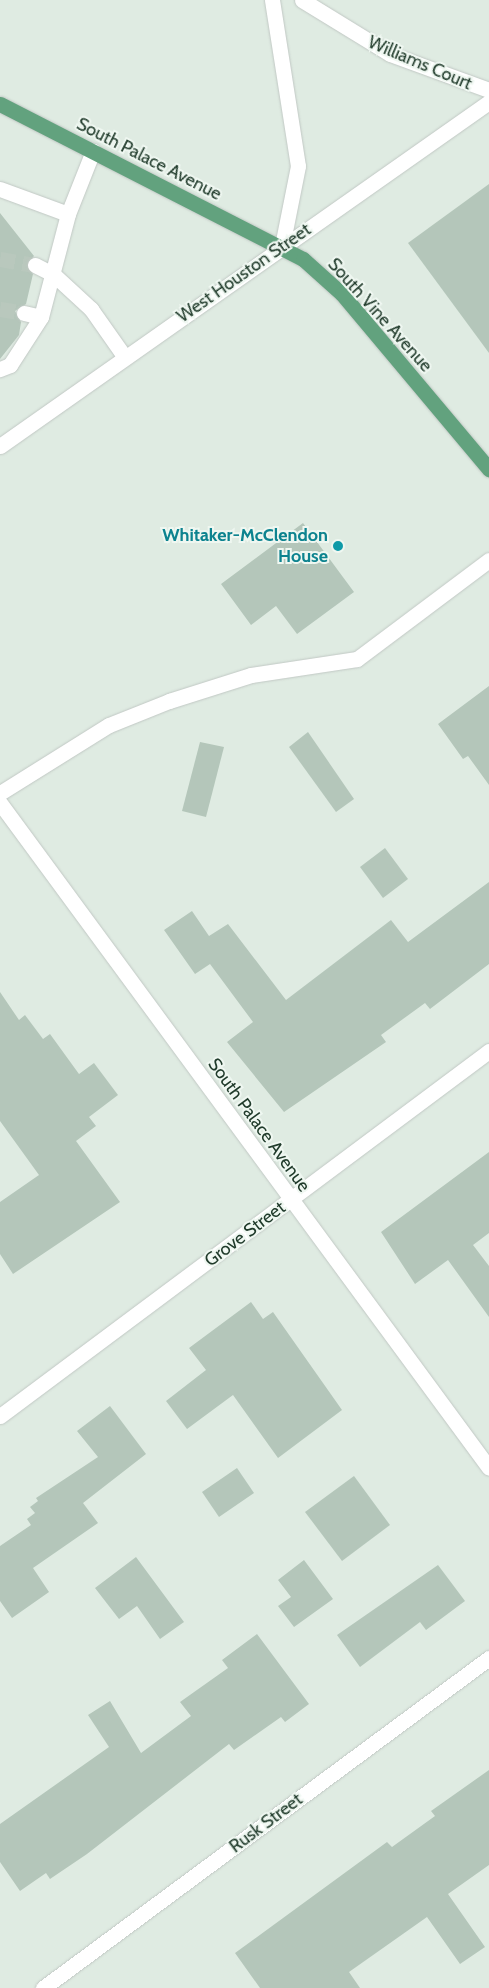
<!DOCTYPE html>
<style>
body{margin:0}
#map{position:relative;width:489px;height:1988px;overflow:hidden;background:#dfebe2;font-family:Cabin,sans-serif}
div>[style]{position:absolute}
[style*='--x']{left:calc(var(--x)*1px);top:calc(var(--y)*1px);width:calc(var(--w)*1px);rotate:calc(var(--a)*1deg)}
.building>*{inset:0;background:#b4c6ba}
.minor-tunnel>*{height:15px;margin-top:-7.5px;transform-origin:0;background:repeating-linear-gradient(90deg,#b9c8bd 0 15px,transparent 0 23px)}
.roads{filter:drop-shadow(0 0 1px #c1c8c4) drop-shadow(0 0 1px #c1c8c4)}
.minor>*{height:15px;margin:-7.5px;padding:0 7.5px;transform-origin:7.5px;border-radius:7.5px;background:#fff}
.major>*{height:15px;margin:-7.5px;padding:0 7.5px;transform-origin:7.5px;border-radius:7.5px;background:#62a27e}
.dots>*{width:14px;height:14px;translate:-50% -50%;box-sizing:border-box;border:2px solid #eff7f1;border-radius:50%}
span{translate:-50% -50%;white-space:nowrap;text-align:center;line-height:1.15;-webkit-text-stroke:4px #eff7f1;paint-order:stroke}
.street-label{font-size:18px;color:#203b2b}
.culture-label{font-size:18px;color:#0d838f;font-weight:700}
.right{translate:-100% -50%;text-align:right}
</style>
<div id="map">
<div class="building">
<i style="clip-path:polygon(489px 184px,489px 353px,408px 243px)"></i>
<i style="clip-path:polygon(0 213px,34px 256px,26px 265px,33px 274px,26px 304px,15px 311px,21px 322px,19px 335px,0 359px)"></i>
<i style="clip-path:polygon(303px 523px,354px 592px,297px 634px,276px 606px,251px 625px,221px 584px)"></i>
<i style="clip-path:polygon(489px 686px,489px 785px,468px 756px,463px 759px,438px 724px)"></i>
<i style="clip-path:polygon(308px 732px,354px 799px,336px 812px,289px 747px)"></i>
<i style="clip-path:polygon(200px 742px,224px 747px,206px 817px,182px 811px)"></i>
<i style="clip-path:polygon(385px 848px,408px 879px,383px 898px,360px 867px)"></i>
<i style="clip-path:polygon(489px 882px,489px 964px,430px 1009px,425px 1003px,381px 1035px,386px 1042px,284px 1112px,227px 1042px,253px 1022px,210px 964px,195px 974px,164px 930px,192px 911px,209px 936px,228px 924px,286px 1000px,391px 920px,408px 942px)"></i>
<i style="clip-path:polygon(0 992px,19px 1020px,25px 1015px,43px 1039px,50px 1034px,79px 1074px,94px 1063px,118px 1095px,89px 1117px,96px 1126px,76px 1141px,120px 1202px,13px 1274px,0 1254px,0 1202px,39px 1175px,0 1121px)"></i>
<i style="clip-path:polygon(489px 1152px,489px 1233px,473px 1245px,489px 1266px,489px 1317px,448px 1260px,415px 1284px,381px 1232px)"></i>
<i style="clip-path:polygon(251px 1302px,263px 1319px,273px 1312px,342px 1410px,278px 1458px,233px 1395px,187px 1429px,166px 1401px,206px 1370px,189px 1348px)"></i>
<i style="clip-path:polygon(110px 1406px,146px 1454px,83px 1503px,98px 1523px,33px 1568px,49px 1592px,12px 1618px,0 1601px,0 1546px,31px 1525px,27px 1519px,35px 1513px,30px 1507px,38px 1501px,36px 1498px,98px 1457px,77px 1431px)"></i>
<i style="clip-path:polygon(237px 1468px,254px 1493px,219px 1517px,202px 1492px)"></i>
<i style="clip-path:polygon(354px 1476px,390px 1525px,342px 1561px,305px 1512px)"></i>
<i style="clip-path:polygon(136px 1557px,184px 1622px,160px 1639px,137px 1606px,119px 1619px,95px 1588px)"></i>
<i style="clip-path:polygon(304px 1560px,333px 1599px,294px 1627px,278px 1606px,291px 1597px,278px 1580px)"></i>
<i style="clip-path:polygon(438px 1565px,465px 1601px,426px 1630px,420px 1622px,360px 1667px,337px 1635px)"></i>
<i style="clip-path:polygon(257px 1634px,309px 1704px,285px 1722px,281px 1717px,234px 1750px,229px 1744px,87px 1854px,50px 1879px,46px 1873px,20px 1891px,0 1862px,0 1824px,109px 1747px,88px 1715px,110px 1701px,141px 1753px,191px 1716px,180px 1702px,228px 1668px,222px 1660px)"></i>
<i style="clip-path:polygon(489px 1770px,489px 1865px,448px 1894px,485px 1947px,460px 1964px,427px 1917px,349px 1972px,360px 1988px,260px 1988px,235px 1953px,387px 1842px,392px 1847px,435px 1816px,431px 1811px)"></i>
</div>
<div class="minor-tunnel">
<i style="--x:0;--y:259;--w:36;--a:10"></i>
<i style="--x:0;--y:309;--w:24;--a:9"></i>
</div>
<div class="roads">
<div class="minor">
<i style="--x:272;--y:0;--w:168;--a:81.1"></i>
<i style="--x:298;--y:166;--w:82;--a:101.3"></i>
<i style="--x:302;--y:0;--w:103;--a:31.5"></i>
<i style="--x:390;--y:54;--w:105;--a:20"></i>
<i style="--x:0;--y:189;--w:72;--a:20.2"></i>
<i style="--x:68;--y:214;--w:106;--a:104.7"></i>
<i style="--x:41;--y:317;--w:57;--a:122.9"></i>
<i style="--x:10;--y:365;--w:11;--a:158"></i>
<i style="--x:68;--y:214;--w:68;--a:-68.4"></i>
<i style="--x:35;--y:265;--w:20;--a:27"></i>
<i style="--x:53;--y:274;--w:52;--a:42.6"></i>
<i style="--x:91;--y:309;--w:57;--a:54.9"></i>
<i style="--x:24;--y:313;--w:17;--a:13"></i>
<i style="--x:0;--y:446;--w:598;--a:-35.13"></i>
<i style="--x:0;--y:793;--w:128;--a:-32"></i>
<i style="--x:109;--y:725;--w:65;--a:-21.8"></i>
<i style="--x:169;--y:701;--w:86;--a:-17.6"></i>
<i style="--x:251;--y:675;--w:107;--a:-8.6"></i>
<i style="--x:357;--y:659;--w:165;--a:-36.9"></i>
<i style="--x:0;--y:803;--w:825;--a:53.67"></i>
<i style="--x:0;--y:1416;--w:610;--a:-36.74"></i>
<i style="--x:43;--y:1988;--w:555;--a:-36.5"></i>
</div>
<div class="major">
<i style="--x:0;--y:104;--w:340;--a:27.1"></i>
<i style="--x:303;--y:259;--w:52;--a:41.9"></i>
<i style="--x:342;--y:294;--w:229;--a:50"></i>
</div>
</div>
<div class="dots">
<i style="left:338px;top:546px;background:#0f9aa8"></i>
</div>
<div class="street-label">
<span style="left:420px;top:63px;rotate:23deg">Williams Court</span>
<span style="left:149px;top:159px;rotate:27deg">South Palace Avenue</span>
<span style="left:244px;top:273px;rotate:-35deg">West Houston Street</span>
<span style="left:380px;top:315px;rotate:48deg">South Vine Avenue</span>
<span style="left:259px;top:1125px;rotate:54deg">South Palace Avenue</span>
<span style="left:245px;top:1234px;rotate:-37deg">Grove Street</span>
<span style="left:266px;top:1823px;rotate:-37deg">Rusk Street</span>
</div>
<div class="culture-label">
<span class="right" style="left:328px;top:546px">Whitaker-McClendon<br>House</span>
</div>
</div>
